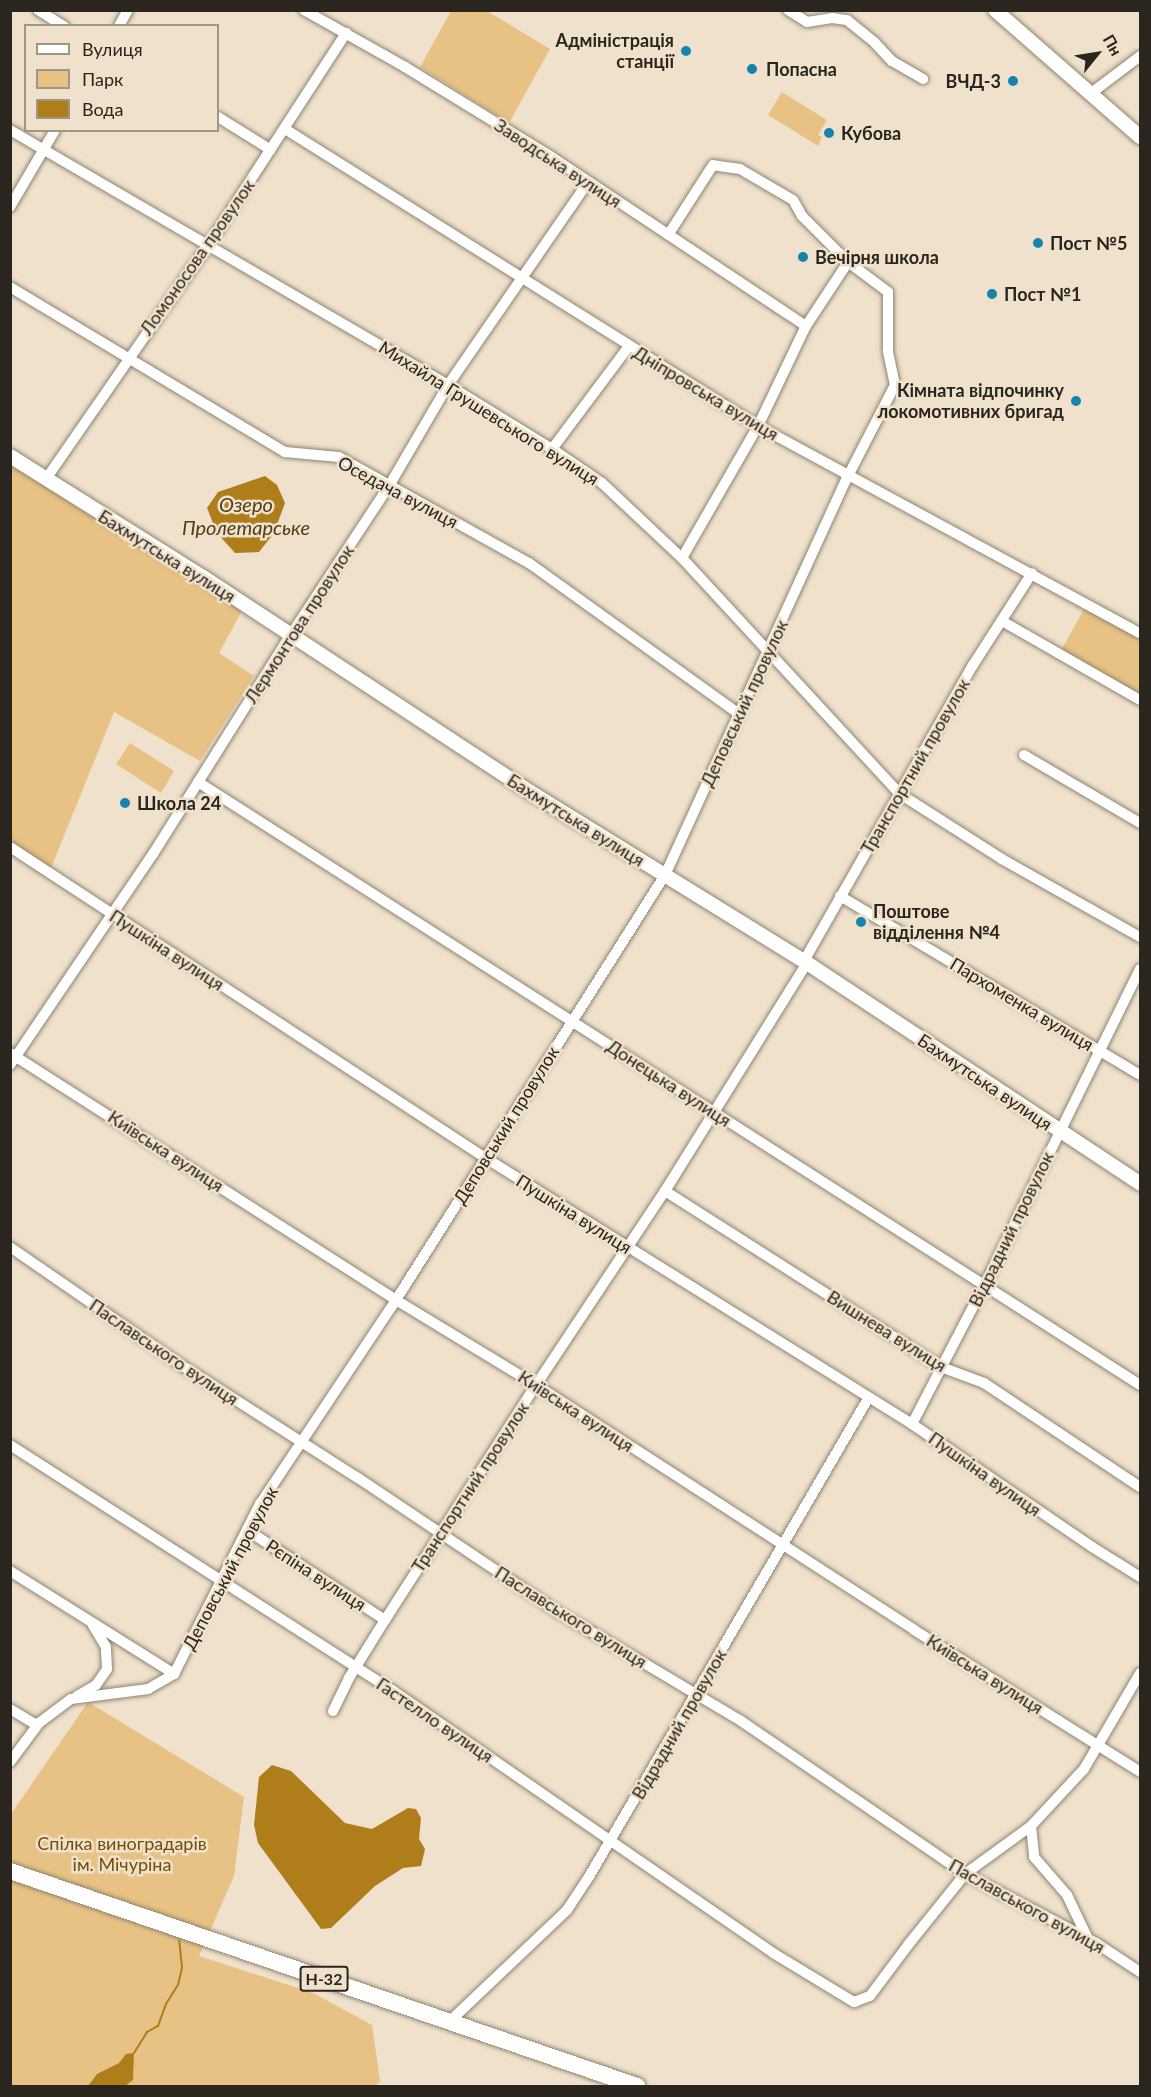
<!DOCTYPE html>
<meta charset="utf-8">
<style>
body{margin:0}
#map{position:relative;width:1151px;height:2097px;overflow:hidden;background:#efe1cc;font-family:Lato,sans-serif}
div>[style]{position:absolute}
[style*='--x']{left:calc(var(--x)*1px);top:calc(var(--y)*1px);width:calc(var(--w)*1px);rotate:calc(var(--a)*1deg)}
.green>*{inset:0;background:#e8c284}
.water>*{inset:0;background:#af7e1b}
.stream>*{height:2px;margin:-1px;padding:0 1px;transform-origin:1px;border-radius:1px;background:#af7e1b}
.roads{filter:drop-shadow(0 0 2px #908470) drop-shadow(0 0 2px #908470)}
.minor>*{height:10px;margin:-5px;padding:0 5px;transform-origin:5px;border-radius:5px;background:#fff}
.tertiary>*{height:14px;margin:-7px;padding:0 7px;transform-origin:7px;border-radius:7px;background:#fff}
.primary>*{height:16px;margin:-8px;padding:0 8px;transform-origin:8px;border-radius:8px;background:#fff}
.dots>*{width:16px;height:16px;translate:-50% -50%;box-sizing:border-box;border:3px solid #efe1cc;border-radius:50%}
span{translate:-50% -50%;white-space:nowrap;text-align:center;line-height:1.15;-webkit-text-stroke:5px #efe1cc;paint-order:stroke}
.shield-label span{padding:2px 4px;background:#efe1cc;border:2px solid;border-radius:4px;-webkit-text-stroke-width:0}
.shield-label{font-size:16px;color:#2a251e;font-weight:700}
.poi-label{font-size:18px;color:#2a251e;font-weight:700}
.right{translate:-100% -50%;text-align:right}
.left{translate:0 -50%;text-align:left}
.street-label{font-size:18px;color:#2a251e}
.park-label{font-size:18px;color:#714f06}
.water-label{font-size:20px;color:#513c16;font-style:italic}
.frame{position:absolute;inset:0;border:12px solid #2a251e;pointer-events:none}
.legend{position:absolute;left:24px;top:24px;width:195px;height:108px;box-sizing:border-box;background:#efe1cc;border:2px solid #a09686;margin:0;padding:8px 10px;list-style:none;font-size:18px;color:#2a251e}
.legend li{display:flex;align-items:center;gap:12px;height:30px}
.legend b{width:30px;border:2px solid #a09686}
.north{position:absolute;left:1067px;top:24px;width:60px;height:60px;-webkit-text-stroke:4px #efe1cc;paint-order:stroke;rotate:60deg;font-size:16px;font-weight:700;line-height:24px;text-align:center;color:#2a251e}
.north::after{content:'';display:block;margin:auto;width:21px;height:27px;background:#2a251e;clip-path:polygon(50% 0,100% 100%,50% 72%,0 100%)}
</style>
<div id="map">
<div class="green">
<i style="clip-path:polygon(451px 11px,487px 11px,550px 49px,509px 123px,420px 67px)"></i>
<i style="clip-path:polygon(782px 92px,827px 120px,818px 135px,822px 137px,818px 146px,768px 115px)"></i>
<i style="clip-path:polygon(10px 460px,245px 605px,219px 653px,254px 676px,200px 761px,114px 712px,51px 868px,11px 842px)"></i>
<i style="clip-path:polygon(1085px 607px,1140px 636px,1140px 696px,1062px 649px)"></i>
<i style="clip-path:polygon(130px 743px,174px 771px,161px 793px,116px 764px)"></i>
<i style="clip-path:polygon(88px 1702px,244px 1797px,234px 1876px,199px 1956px,313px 1993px,372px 2025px,380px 2081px,375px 2086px,11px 2086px,11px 1814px)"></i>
</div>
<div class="water">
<i style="clip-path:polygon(265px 476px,277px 485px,285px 503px,274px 533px,259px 552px,235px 553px,217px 533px,207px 508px,218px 492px)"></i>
<i style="clip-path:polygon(272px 1765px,291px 1771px,345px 1823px,372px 1829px,408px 1808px,416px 1809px,421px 1818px,419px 1839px,425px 1849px,421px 1866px,403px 1868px,375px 1886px,331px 1928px,321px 1929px,258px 1843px,254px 1825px,259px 1777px)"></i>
<i style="clip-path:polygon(134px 2053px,133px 2080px,125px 2086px,88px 2086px,97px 2074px,119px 2063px,126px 2054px)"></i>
</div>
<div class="stream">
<i style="--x:134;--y:2053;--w:25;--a:-58"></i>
<i style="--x:147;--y:2032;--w:13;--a:-29"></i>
<i style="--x:158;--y:2026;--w:23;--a:-70"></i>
<i style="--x:166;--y:2004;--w:22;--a:-58"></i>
<i style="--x:178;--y:1985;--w:18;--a:-77"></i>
<i style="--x:182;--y:1967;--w:27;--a:-96"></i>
</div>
<div class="roads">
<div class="minor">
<i style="--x:38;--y:10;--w:31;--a:32"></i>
<i style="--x:304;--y:10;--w:116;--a:29.4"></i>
<i style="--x:405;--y:67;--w:170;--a:31.5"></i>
<i style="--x:550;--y:156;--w:307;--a:33.6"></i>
<i style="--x:788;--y:10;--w:22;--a:32"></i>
<i style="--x:807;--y:22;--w:25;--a:-9"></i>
<i style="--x:832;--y:18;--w:15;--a:8"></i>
<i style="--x:847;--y:20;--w:36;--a:39"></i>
<i style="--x:875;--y:43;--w:25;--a:47"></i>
<i style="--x:892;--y:61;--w:36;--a:30"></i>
<i style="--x:119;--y:26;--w:18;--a:-61"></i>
<i style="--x:1090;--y:94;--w:63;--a:-37.2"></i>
<i style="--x:218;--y:117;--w:62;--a:31.9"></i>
<i style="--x:285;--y:129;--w:559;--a:32.12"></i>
<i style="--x:758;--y:426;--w:434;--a:28.5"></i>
<i style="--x:10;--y:130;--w:507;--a:30.21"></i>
<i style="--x:448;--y:385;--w:122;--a:31.6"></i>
<i style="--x:552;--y:449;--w:60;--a:34.2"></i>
<i style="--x:602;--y:483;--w:110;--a:43.2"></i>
<i style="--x:682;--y:558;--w:321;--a:47.3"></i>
<i style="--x:900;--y:794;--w:121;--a:32.5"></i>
<i style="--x:1002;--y:859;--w:159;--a:29.5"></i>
<i style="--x:10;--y:207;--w:89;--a:-59.7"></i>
<i style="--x:10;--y:287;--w:321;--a:31"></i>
<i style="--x:285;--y:452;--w:54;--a:5.3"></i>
<i style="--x:339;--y:457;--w:218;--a:29.2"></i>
<i style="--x:529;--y:563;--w:259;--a:35.7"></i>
<i style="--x:552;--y:449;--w:129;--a:-53.2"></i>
<i style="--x:46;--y:479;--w:286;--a:-55.3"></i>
<i style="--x:209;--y:244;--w:252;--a:-57"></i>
<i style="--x:682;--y:558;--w:152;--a:-60.1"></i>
<i style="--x:758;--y:426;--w:111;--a:-64.4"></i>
<i style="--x:806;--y:326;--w:77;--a:-56.7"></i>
<i style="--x:1002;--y:621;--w:159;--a:29.8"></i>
<i style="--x:1024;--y:755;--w:134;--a:30.4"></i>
<i style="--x:198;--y:782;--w:1118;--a:32.62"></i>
<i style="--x:10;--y:847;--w:566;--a:33.19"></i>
<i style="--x:484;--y:1157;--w:504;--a:31.96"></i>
<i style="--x:912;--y:1424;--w:218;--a:34.3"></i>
<i style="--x:1092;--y:1547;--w:57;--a:32"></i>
<i style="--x:840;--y:896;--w:349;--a:30.8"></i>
<i style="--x:804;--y:961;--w:341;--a:-60.3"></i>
<i style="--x:973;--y:665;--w:109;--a:-57.3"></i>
<i style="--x:10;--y:1053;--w:458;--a:32.6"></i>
<i style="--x:396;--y:1300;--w:164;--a:31.3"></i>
<i style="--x:536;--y:1385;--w:450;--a:32.9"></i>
<i style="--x:914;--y:1630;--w:267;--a:32.1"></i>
<i style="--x:10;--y:1065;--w:255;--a:-55.9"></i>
<i style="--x:153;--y:854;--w:257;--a:-57.9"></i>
<i style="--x:290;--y:636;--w:180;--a:-56.6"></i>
<i style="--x:389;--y:486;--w:117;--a:-59.7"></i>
<i style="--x:448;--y:385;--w:247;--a:-55.4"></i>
<i style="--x:665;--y:1191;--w:327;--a:32.5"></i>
<i style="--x:941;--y:1367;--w:46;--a:20.4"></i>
<i style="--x:984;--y:1383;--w:187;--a:33.7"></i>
<i style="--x:10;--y:1247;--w:208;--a:34.6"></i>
<i style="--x:181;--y:1365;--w:210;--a:32.6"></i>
<i style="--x:358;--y:1478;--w:237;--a:33.8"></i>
<i style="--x:555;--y:1610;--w:217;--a:30.8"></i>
<i style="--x:741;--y:1721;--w:271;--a:34.3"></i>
<i style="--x:965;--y:1874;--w:148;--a:27.8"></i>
<i style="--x:1096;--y:1943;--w:53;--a:33.4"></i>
<i style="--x:912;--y:1424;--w:158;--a:-62.5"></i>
<i style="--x:985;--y:1284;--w:351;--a:-63.8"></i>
<i style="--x:10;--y:1445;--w:454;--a:32.7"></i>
<i style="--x:392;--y:1690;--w:463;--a:34.6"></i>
<i style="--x:773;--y:1953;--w:95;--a:31.2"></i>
<i style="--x:854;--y:2002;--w:17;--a:-21"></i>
<i style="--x:870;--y:1996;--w:64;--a:-53.3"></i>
<i style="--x:908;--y:1945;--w:91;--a:-51.2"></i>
<i style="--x:965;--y:1874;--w:82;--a:-36"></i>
<i style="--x:1031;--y:1826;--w:78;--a:-47.1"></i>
<i style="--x:1084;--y:1769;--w:111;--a:-59.7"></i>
<i style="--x:247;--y:1530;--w:165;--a:33.1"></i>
<i style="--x:10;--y:1571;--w:194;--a:32.1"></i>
<i style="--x:77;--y:1696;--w:22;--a:-30"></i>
<i style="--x:96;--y:1685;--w:19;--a:-55"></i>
<i style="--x:107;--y:1669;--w:22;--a:-93"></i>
<i style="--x:106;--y:1647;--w:26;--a:-121"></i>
<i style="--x:10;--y:1709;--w:31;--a:31"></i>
<i style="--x:333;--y:1711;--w:37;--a:-64"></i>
<i style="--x:349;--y:1678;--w:68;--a:-58.2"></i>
<i style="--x:385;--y:1620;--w:279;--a:-57.3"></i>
<i style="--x:536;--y:1385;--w:233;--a:-56.4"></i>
<i style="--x:665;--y:1191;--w:269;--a:-58.1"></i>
<i style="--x:10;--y:1762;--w:49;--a:-53.4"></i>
<i style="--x:39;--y:1723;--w:40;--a:-37"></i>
<i style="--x:71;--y:1699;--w:78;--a:-7.4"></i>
<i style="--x:148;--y:1689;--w:30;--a:-30"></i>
<i style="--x:174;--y:1674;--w:191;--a:-63.2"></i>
<i style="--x:260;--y:1504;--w:245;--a:-56.3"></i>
<i style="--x:396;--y:1300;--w:503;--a:-57.67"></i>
<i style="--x:665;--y:875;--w:439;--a:-65.4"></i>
<i style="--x:848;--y:476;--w:102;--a:-62.7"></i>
<i style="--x:895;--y:385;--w:35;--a:-102"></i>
<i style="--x:888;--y:351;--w:59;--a:-90"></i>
<i style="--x:888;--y:292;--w:50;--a:-143.1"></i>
<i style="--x:848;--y:262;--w:65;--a:-135"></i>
<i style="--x:802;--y:216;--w:18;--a:-119"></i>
<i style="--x:793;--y:200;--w:61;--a:-149.7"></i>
<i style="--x:740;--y:169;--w:27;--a:-172"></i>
<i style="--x:713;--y:165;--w:83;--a:122.7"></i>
<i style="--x:1031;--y:1826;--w:31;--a:84"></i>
<i style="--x:1034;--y:1857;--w:50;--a:49"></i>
<i style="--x:1067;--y:1895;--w:49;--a:64.5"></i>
<i style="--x:449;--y:2022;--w:163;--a:-43.5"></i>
<i style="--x:567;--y:1910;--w:42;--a:-56.7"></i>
<i style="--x:590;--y:1875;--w:553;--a:-59.73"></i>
</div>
<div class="tertiary">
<i style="--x:995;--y:10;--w:193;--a:41.2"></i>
<i style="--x:10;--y:456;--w:228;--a:32.1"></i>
<i style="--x:203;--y:577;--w:397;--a:33.3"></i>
<i style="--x:535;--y:795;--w:316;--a:31.7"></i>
<i style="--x:804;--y:961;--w:403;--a:33.5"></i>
</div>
<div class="primary">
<i style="--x:10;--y:1871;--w:663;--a:18.93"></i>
</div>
</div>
<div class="dots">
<i style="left:686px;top:51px;background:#1583ab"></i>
<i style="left:752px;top:69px;background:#1583ab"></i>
<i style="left:1013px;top:81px;background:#1583ab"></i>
<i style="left:829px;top:133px;background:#1583ab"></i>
<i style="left:1038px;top:243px;background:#1583ab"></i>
<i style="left:803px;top:257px;background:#1583ab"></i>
<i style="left:992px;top:294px;background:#1583ab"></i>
<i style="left:1076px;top:401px;background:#1583ab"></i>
<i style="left:125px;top:803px;background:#1583ab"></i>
<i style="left:861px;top:922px;background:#1583ab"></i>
</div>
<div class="shield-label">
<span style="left:324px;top:1979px">Н-32</span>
</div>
<div class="poi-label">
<span class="right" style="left:674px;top:51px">Адміністрація<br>станції</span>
<span class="left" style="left:766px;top:69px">Попасна</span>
<span class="right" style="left:1001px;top:81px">ВЧД-3</span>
<span class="left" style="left:841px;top:133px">Кубова</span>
<span class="left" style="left:1050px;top:243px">Пост №5</span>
<span class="left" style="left:815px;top:257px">Вечірня школа</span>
<span class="left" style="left:1004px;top:294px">Пост №1</span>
<span class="right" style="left:1064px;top:401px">Кімната відпочинку<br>локомотивних бригад</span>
<span class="left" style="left:137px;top:803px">Школа 24</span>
<span class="left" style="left:873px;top:922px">Поштове<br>відділення №4</span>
</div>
<div class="street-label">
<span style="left:558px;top:163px;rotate:33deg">Заводська вулиця</span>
<span style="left:197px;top:257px;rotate:-55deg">Ломоносова провулок</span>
<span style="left:706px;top:393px;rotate:31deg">Дніпровська вулиця</span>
<span style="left:489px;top:413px;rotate:32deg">Михайла Грушевського вулиця</span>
<span style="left:398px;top:492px;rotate:28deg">Оседача вулиця</span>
<span style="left:167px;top:556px;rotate:32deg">Бахмутська вулиця</span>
<span style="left:299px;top:624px;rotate:-57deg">Лермонтова провулок</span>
<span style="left:744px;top:703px;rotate:-65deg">Деповський провулок</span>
<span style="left:915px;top:766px;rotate:-60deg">Транспортний провулок</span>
<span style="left:576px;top:820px;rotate:32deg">Бахмутська вулиця</span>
<span style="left:167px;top:950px;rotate:33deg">Пушкіна вулиця</span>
<span style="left:1022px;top:1004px;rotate:31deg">Пархоменка вулиця</span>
<span style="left:985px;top:1082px;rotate:34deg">Бахмутська вулиця</span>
<span style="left:669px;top:1083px;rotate:33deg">Донецька вулиця</span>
<span style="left:506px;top:1125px;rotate:-58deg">Деповський провулок</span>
<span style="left:166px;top:1151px;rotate:33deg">Київська вулиця</span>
<span style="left:574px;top:1214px;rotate:32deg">Пушкіна вулиця</span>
<span style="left:1011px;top:1229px;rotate:-64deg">Відрадний провулок</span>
<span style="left:887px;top:1331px;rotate:32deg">Вишнева вулиця</span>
<span style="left:164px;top:1352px;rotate:34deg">Паславського вулиця</span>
<span style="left:576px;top:1411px;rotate:33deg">Київська вулиця</span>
<span style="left:985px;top:1474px;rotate:35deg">Пушкіна вулиця</span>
<span style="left:470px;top:1487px;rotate:-57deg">Транспортний провулок</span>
<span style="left:230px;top:1568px;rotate:-62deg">Деповський провулок</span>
<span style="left:316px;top:1575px;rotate:33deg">Рєпіна вулиця</span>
<span style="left:571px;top:1617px;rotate:32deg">Паславського вулиця</span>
<span style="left:985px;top:1674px;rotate:32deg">Київська вулиця</span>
<span style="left:435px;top:1720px;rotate:34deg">Гастелло вулиця</span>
<span style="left:679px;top:1724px;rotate:-60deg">Відрадний провулок</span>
<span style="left:1027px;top:1906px;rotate:29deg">Паславського вулиця</span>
</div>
<div class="park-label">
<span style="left:122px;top:1854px">Спілка виноградарів<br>ім. Мічуріна</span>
</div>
<div class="water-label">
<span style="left:246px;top:516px">Озеро<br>Пролетарське</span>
</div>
<div class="frame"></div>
<ul class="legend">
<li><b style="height:8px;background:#fff"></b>Вулиця</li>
<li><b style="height:16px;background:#e8c284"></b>Парк</li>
<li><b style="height:16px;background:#af7e1b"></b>Вода</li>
</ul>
<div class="north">Пн</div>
</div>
